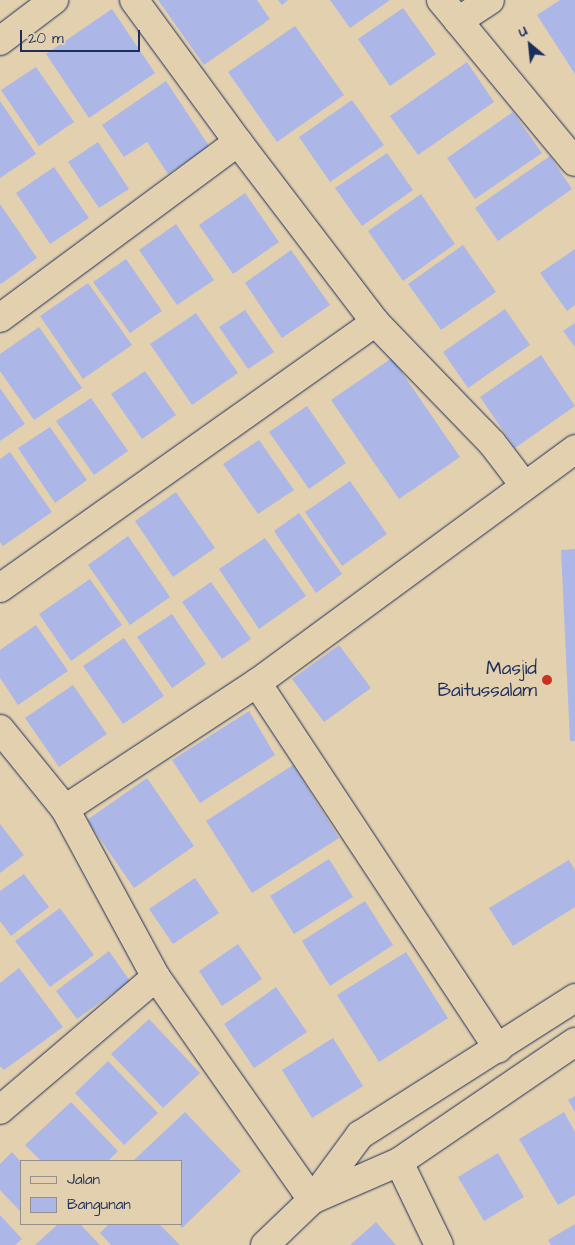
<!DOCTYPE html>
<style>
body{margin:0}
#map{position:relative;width:575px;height:1245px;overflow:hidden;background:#e3d0ae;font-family:"Architects Daughter",sans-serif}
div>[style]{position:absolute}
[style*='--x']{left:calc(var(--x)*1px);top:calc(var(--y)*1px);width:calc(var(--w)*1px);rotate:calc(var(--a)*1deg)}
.building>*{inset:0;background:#adb7e7}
.roads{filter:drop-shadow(0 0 1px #1b2f5e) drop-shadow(0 0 1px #1b2f5e)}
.minor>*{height:28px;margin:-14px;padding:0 14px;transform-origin:14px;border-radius:14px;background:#e3d0ae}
.dots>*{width:14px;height:14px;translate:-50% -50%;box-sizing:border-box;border:2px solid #e3d0ae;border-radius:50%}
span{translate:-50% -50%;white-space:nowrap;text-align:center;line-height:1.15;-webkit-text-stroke:4px #e3d0ae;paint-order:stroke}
.poi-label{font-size:19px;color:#1b2f5e}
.right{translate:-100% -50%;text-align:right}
.legend{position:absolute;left:20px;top:1160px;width:162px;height:65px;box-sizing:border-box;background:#e3d0ae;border:1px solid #93908e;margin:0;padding:6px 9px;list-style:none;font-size:15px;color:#1b2f5e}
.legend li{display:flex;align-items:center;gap:10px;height:25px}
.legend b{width:25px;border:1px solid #93908e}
.north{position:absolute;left:505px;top:20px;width:50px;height:50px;-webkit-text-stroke:4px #e3d0ae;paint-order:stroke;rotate:332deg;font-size:14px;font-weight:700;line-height:20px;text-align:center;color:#1b2f5e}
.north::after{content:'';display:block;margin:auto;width:18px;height:22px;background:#1b2f5e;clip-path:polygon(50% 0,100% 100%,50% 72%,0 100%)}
.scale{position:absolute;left:20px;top:30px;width:120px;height:22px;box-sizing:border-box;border:2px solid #1b2f5e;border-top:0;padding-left:6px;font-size:15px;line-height:18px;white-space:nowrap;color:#1b2f5e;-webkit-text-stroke:4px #e3d0ae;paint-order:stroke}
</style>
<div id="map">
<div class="building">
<i style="clip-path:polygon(158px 0,257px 0,270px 19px,204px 65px)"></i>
<i style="clip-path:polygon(278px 0,288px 0,282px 5px)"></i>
<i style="clip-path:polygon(330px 0,390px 0,350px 28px)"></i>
<i style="clip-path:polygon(560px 0,575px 0,575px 74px,537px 15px)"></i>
<i style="clip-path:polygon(403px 8px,436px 54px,390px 86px,358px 39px)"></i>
<i style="clip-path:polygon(112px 9px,155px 73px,89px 118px,46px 54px)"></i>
<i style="clip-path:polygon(295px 26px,344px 95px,277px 142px,228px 72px)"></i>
<i style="clip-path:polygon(467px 62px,494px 102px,418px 155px,390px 116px)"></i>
<i style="clip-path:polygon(36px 67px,74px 122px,39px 146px,1px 90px)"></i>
<i style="clip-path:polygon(166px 81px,209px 146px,168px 174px,147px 142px,124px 157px,102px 125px)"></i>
<i style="clip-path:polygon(352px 100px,384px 145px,330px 182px,299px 137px)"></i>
<i style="clip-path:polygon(0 101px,36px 154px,0 178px)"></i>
<i style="clip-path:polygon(513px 112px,542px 153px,475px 199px,447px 158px)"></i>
<i style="clip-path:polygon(98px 142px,129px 189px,99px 208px,68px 162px)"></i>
<i style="clip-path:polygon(387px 153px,413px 190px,362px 226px,335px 188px)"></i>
<i style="clip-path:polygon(550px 156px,572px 189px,498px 241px,475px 208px)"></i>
<i style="clip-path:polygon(54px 167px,89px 218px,50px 244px,16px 193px)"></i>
<i style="clip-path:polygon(245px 193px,279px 242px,233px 274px,199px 225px)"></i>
<i style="clip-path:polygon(421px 194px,455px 244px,403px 281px,368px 231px)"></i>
<i style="clip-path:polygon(0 204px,37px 258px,1px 284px,0 283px)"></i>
<i style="clip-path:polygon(176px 224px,214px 280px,177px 305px,139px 250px)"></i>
<i style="clip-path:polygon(463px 245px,496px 292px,441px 330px,408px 284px)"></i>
<i style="clip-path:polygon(575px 249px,575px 305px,567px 311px,540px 273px)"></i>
<i style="clip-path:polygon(291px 250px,330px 305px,282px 338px,245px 283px)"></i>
<i style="clip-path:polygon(126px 259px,162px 311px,130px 333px,93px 282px)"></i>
<i style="clip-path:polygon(88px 283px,132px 345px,83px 379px,40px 316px)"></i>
<i style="clip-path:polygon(505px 309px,530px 345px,468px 388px,443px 352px)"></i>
<i style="clip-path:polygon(245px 310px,274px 352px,248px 369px,219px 327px)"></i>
<i style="clip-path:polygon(196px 313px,238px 373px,192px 405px,150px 344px)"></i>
<i style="clip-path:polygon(575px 323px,575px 347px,563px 331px)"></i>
<i style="clip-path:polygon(39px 327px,82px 388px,34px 420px,0 371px,0 354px)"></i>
<i style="clip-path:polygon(541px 355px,575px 406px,515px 448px,480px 397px)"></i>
<i style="clip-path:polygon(392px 358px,460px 457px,399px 499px,331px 400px)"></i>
<i style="clip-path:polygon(145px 371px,176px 415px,142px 439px,111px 394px)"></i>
<i style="clip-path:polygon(0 388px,25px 424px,0 441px)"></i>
<i style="clip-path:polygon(91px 398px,128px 451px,94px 475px,56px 421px)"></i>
<i style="clip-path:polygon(307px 406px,346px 463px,309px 489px,269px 432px)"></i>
<i style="clip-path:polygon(50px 427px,87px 480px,55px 503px,18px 448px)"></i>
<i style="clip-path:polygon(259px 440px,294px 490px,258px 514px,223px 464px)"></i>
<i style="clip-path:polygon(10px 452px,52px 512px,3px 546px,0 542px,0 459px)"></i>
<i style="clip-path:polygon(350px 481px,387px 534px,342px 566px,305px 512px)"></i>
<i style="clip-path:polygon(176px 492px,215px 548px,173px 577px,135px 521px)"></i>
<i style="clip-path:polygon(299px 513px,342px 574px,316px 593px,274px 531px)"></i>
<i style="clip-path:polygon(128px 536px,170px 597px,130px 625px,88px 565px)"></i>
<i style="clip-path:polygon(265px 538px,306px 596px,259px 629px,219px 569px)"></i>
<i style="clip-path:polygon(575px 549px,575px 741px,570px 741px,561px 550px)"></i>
<i style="clip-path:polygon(90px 579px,122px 625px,71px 661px,39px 614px)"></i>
<i style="clip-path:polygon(211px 582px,251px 639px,222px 659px,182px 602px)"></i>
<i style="clip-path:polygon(172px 614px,206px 664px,172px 688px,137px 637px)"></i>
<i style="clip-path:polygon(36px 625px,68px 671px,18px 705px,0 678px,0 650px)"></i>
<i style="clip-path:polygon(124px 638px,164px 696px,123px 724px,83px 666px)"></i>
<i style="clip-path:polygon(339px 645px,371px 688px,324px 722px,292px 679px)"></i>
<i style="clip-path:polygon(73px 685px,107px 734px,59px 767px,25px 718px)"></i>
<i style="clip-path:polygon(249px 711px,275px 755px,200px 803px,172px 760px)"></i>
<i style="clip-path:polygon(293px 765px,339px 838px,252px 893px,206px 821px)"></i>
<i style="clip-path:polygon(147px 778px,194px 846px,134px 888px,87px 820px)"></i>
<i style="clip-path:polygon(0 824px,24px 855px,0 873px)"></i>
<i style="clip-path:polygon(329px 859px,353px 897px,294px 934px,270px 896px)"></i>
<i style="clip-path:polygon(569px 860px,575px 870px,575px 907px,513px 946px,489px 908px)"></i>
<i style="clip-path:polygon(24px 874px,49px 907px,11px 936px,0 921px,0 891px)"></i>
<i style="clip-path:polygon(195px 878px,219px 913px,173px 944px,149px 909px)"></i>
<i style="clip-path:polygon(365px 901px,393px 945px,330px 986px,302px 941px)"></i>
<i style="clip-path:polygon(60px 908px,94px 955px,50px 987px,15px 941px)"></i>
<i style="clip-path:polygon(238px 944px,262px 979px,222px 1006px,199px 971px)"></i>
<i style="clip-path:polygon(109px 951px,130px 981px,77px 1019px,56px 991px)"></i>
<i style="clip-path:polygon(406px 952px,448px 1018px,379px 1062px,337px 995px)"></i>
<i style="clip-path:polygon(19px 968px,63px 1027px,4px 1070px,0 1066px,0 983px)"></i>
<i style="clip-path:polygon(276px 987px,307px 1032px,254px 1068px,224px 1024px)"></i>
<i style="clip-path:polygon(149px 1019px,200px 1073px,163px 1108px,111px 1054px)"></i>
<i style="clip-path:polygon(333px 1038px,363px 1086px,312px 1118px,282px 1070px)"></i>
<i style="clip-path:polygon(108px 1061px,158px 1113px,124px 1145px,75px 1093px)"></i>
<i style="clip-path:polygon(575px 1096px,575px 1112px,568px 1100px)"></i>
<i style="clip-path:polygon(71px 1102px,118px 1151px,108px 1161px,41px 1161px,25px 1145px)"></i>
<i style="clip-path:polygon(185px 1112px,241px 1171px,182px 1228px,179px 1224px,181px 1224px,181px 1161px,133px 1161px)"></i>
<i style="clip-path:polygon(564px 1112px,575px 1132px,575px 1195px,558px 1205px,519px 1139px)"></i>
<i style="clip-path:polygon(12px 1152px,21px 1162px,21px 1212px,0 1190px,0 1164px)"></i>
<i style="clip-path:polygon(498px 1153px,524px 1197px,484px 1221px,458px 1177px)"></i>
<i style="clip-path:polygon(0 1215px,22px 1239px,15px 1245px,0 1245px)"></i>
<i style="clip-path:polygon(376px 1222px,396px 1245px,350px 1245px)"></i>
<i style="clip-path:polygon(58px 1224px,80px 1224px,100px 1245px,35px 1245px)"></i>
<i style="clip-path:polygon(109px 1224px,159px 1224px,180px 1245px,111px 1245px,100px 1233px)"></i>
<i style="clip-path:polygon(575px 1224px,575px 1245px,551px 1245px,548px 1240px)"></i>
</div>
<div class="roads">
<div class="minor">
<i style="--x:441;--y:0;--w:210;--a:50.4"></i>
<i style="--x:458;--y:21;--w:38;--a:-33"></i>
<i style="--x:0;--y:41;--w:68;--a:-37.2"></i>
<i style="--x:238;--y:142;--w:226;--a:52.7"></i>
<i style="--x:375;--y:322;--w:168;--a:46"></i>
<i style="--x:492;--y:443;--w:53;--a:52.7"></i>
<i style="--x:0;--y:318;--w:296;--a:-36.5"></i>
<i style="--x:238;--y:142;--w:176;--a:-126.2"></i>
<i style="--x:0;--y:588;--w:460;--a:-35.3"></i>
<i style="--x:257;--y:683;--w:438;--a:56.6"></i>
<i style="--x:0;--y:729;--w:103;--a:50.9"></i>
<i style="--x:65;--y:809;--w:191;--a:61.6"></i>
<i style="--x:156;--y:977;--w:205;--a:139.6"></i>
<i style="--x:65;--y:809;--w:230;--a:-33.3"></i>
<i style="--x:257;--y:683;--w:395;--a:-36.3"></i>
<i style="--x:156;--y:977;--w:272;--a:55"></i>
<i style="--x:399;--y:1162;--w:92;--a:64.3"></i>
<i style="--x:314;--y:1199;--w:93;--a:-23.5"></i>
<i style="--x:399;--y:1162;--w:213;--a:-34.3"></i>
<i style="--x:265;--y:1245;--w:65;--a:-43.8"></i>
<i style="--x:312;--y:1200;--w:81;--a:-53.6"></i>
<i style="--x:360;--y:1135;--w:255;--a:-32.5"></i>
</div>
</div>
<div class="dots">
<i style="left:547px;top:680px;background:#c8321e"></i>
</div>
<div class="poi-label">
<span class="right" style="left:537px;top:680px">Masjid<br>Baitussalam</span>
</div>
<ul class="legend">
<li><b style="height:6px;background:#e3d0ae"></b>Jalan</li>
<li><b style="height:14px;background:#adb7e7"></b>Bangunan</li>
</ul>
<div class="north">U</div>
<div class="scale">20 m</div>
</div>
